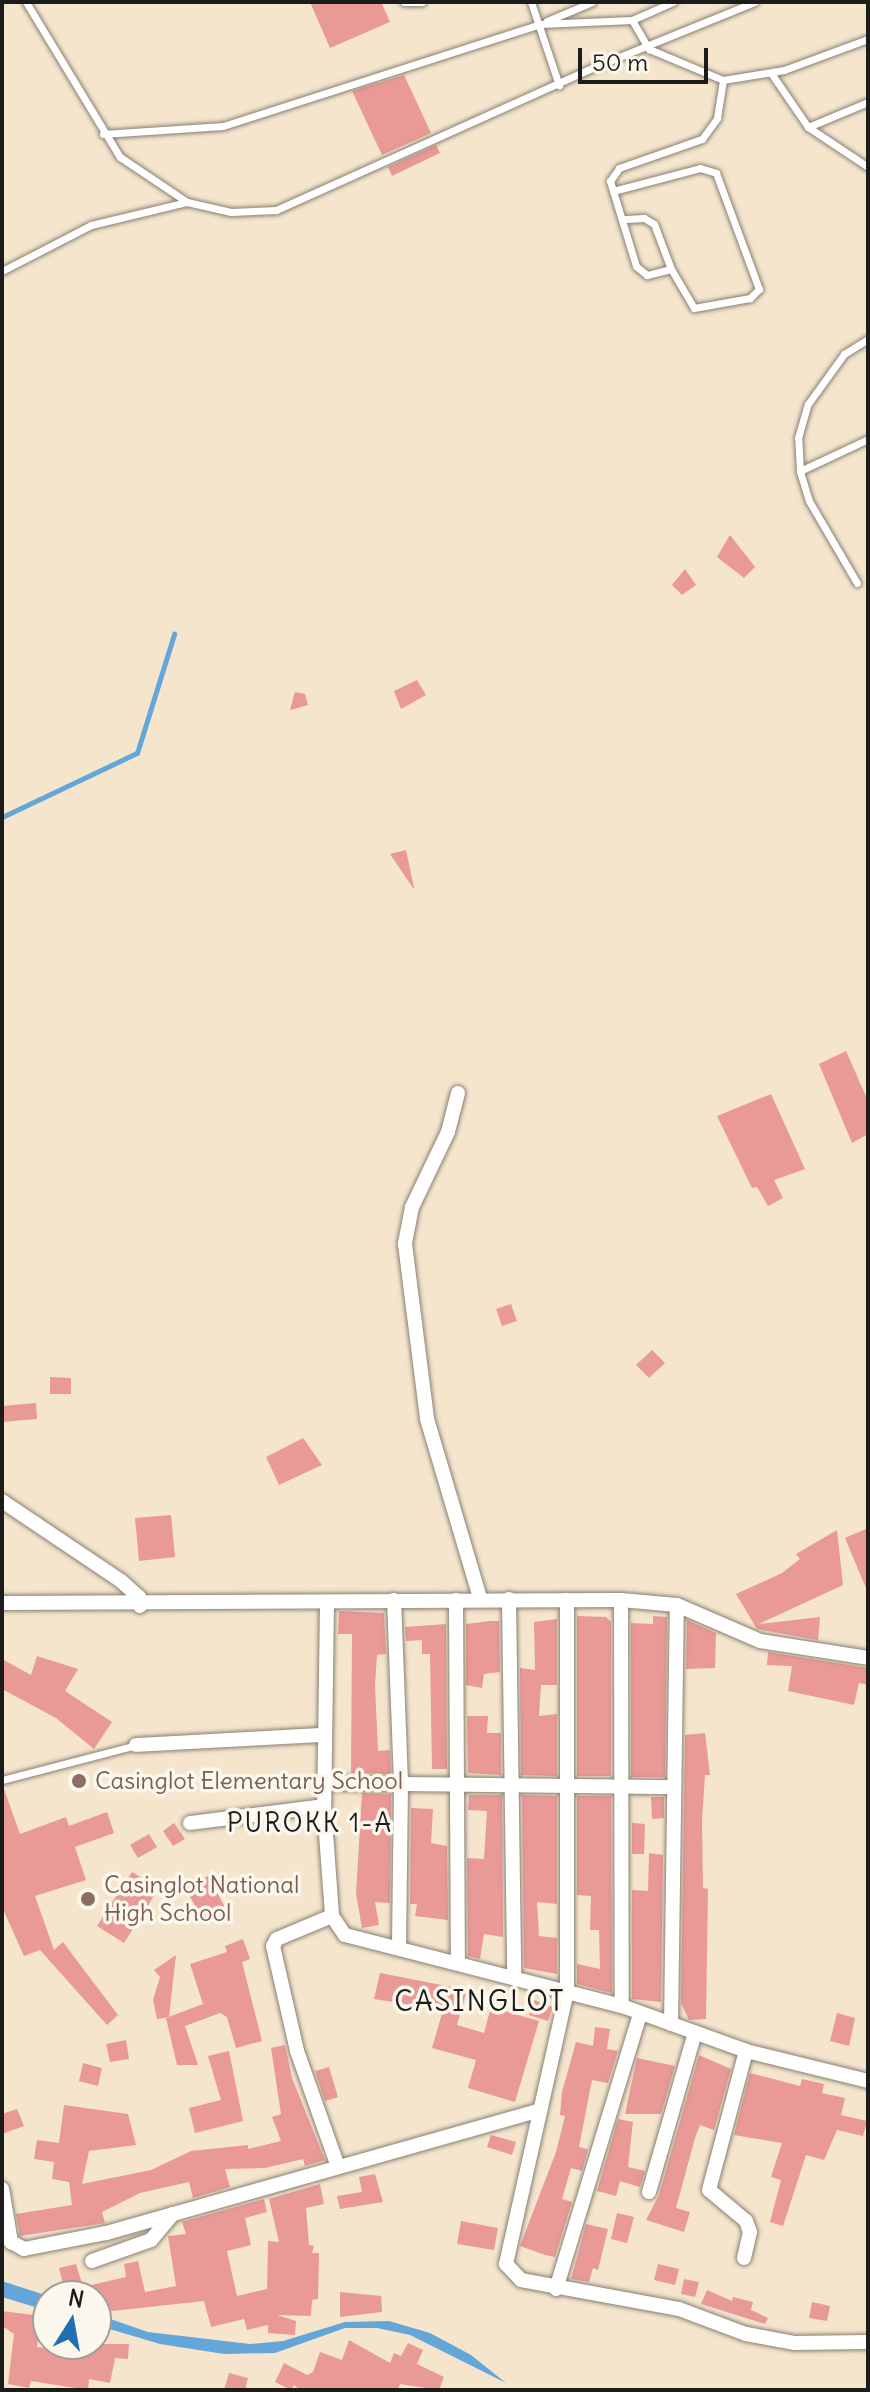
<!DOCTYPE html>
<style>
body{margin:0}
#map{position:relative;width:870px;height:2392px;overflow:hidden;background:#f5e5cd;font-family:Delius,sans-serif}
div>[style]{position:absolute}
[style*='--x']{left:calc(var(--x)*1px);top:calc(var(--y)*1px);width:calc(var(--w)*1px);rotate:calc(var(--a)*1deg)}
.water>*{inset:0;background:#65a6d8}
.stream>*{height:5px;margin:-2.5px;padding:0 2.5px;transform-origin:2.5px;border-radius:2.5px;background:#65a6d8}
.building>*{inset:0;background:#e99996}
.roads{filter:drop-shadow(0 0 2px #888074) drop-shadow(0 0 2px #888074)}
.lane>*{height:7px;margin:-3.5px;padding:0 3.5px;transform-origin:3.5px;border-radius:3.5px;background:#fff}
.street>*{height:14px;margin:-7px;padding:0 7px;transform-origin:7px;border-radius:7px;background:#fff}
.dots>*{width:22px;height:22px;translate:-50% -50%;box-sizing:border-box;border:4px solid #fbf7ec;border-radius:50%}
span{translate:-50% -50%;white-space:nowrap;text-align:center;line-height:1.15;-webkit-text-stroke:7px #fbf7ec;paint-order:stroke}
.education-label{font-size:24px;color:#785e54}
.left{translate:0 -50%;text-align:left}
.neighbourhood-label{font-size:26px;color:#1c1c1c;letter-spacing:2px}
.quarter-label{font-size:28px;color:#1c1c1c;letter-spacing:2px}
.frame{position:absolute;inset:0;border:4px solid #1c1c1c;pointer-events:none}
.north{position:absolute;left:32px;top:2280px;width:80px;height:80px;box-sizing:border-box;background:#fbf7ec;border:2px solid #a29f99;border-radius:50%;rotate:11deg;font-size:22px;font-weight:700;line-height:32px;text-align:center;color:#1c1c1c}
.north::after{content:'';display:block;margin:auto;width:28px;height:36px;background:#1f6fb2;clip-path:polygon(50% 0,100% 100%,50% 72%,0 100%)}
.scale{position:absolute;left:578px;top:48px;width:130px;height:36px;box-sizing:border-box;border:4px solid #1c1c1c;border-top:0;padding-left:10px;font-size:24px;line-height:28px;white-space:nowrap;color:#1c1c1c;-webkit-text-stroke:6px #fbf7ec;paint-order:stroke}
</style>
<div id="map">
<div class="water">
<i style="clip-path:polygon(2px 2281px,48px 2296px,48px 2311px,2px 2297px)"></i>
<i style="clip-path:polygon(96px 2314px,148px 2332px,250px 2344px,283px 2341px,345px 2322px,389px 2321px,430px 2333px,471px 2355px,506px 2383px,410px 2335px,377px 2328px,345px 2328px,275px 2353px,224px 2354px,160px 2344px,96px 2325px)"></i>
</div>
<div class="stream">
<i style="--x:2;--y:817;--w:149;--a:-25.4"></i>
<i style="--x:137;--y:753;--w:125;--a:-72.7"></i>
</div>
<div class="building">
<i style="clip-path:polygon(310px 2px,381px 2px,390px 22px,330px 48px)"></i>
<i style="clip-path:polygon(404px 75px,431px 133px,382px 155px,352px 91px)"></i>
<i style="clip-path:polygon(436px 145px,440px 153px,392px 176px,388px 167px)"></i>
<i style="clip-path:polygon(730px 535px,755px 567px,744px 578px,717px 557px)"></i>
<i style="clip-path:polygon(685px 569px,696px 585px,682px 595px,672px 585px)"></i>
<i style="clip-path:polygon(417px 680px,426px 695px,401px 709px,394px 691px)"></i>
<i style="clip-path:polygon(295px 692px,305px 694px,308px 705px,290px 710px)"></i>
<i style="clip-path:polygon(406px 850px,414px 888px,413px 888px,390px 854px)"></i>
<i style="clip-path:polygon(846px 1051px,868px 1101px,868px 1134px,852px 1143px,819px 1064px)"></i>
<i style="clip-path:polygon(771px 1094px,805px 1169px,774px 1180px,783px 1198px,768px 1206px,757px 1187px,752px 1188px,717px 1116px)"></i>
<i style="clip-path:polygon(511px 1304px,517px 1321px,502px 1326px,496px 1309px)"></i>
<i style="clip-path:polygon(652px 1350px,665px 1363px,649px 1378px,636px 1365px)"></i>
<i style="clip-path:polygon(50px 1377px,71px 1378px,71px 1394px,50px 1394px)"></i>
<i style="clip-path:polygon(36px 1403px,37px 1419px,2px 1422px,2px 1406px)"></i>
<i style="clip-path:polygon(303px 1438px,322px 1465px,279px 1485px,266px 1457px)"></i>
<i style="clip-path:polygon(171px 1515px,175px 1557px,139px 1561px,135px 1518px)"></i>
<i style="clip-path:polygon(868px 1528px,868px 1593px,845px 1538px)"></i>
<i style="clip-path:polygon(837px 1530px,843px 1585px,759px 1624px,820px 1617px,818px 1640px,757px 1629px,736px 1594px,782px 1573px,800px 1559px,796px 1554px)"></i>
<i style="clip-path:polygon(339px 1611px,384px 1613px,386px 1654px,377px 1655px,375px 1685px,378px 1751px,390px 1750px,391px 1774px,351px 1773px,352px 1634px,338px 1634px)"></i>
<i style="clip-path:polygon(577px 1616px,606px 1617px,611px 1622px,611px 1776px,577px 1776px)"></i>
<i style="clip-path:polygon(653px 1616px,667px 1617px,665px 1777px,631px 1777px,631px 1623px,653px 1624px)"></i>
<i style="clip-path:polygon(557px 1619px,557px 1685px,541px 1685px,539px 1716px,557px 1714px,557px 1776px,521px 1775px,520px 1668px,535px 1670px,534px 1622px)"></i>
<i style="clip-path:polygon(687px 1620px,716px 1633px,715px 1668px,686px 1669px)"></i>
<i style="clip-path:polygon(490px 1621px,499px 1621px,500px 1672px,484px 1674px,482px 1688px,466px 1685px,466px 1624px)"></i>
<i style="clip-path:polygon(446px 1624px,447px 1769px,432px 1769px,430px 1654px,422px 1654px,422px 1640px,406px 1641px,405px 1627px)"></i>
<i style="clip-path:polygon(768px 1652px,868px 1668px,868px 1685px,859px 1683px,854px 1705px,788px 1691px,792px 1666px,767px 1665px)"></i>
<i style="clip-path:polygon(37px 1656px,78px 1669px,65px 1691px,112px 1722px,94px 1749px,56px 1718px,2px 1689px,2px 1659px,31px 1675px)"></i>
<i style="clip-path:polygon(467px 1716px,488px 1716px,487px 1733px,501px 1733px,501px 1775px,468px 1773px)"></i>
<i style="clip-path:polygon(705px 1733px,710px 1775px,705px 1775px,702px 1820px,703px 1888px,708px 1889px,706px 2019px,689px 2020px,681px 2003px,685px 1735px)"></i>
<i style="clip-path:polygon(4px 1789px,20px 1834px,66px 1817px,69px 1826px,107px 1812px,114px 1833px,75px 1847px,86px 1880px,35px 1896px,54px 1950px,63px 1942px,118px 2015px,107px 2025px,40px 1950px,24px 1956px,2px 1907px)"></i>
<i style="clip-path:polygon(362px 1793px,391px 1794px,390px 1903px,375px 1902px,379px 1925px,362px 1928px,356px 1894px)"></i>
<i style="clip-path:polygon(469px 1795px,502px 1795px,503px 1937px,484px 1934px,480px 1959px,468px 1956px,467px 1858px,484px 1859px,487px 1811px,468px 1810px)"></i>
<i style="clip-path:polygon(522px 1795px,557px 1796px,557px 1904px,537px 1902px,539px 1936px,557px 1938px,557px 1974px,524px 1968px)"></i>
<i style="clip-path:polygon(577px 1796px,611px 1796px,612px 1993px,577px 1984px,577px 1964px,600px 1969px,599px 1930px,590px 1930px,591px 1896px,577px 1895px)"></i>
<i style="clip-path:polygon(651px 1797px,664px 1797px,664px 1818px,652px 1819px)"></i>
<i style="clip-path:polygon(411px 1808px,433px 1809px,431px 1843px,447px 1846px,448px 1920px,415px 1916px,417px 1904px,410px 1904px)"></i>
<i style="clip-path:polygon(174px 1823px,185px 1839px,173px 1846px,163px 1831px)"></i>
<i style="clip-path:polygon(632px 1823px,645px 1824px,644px 1854px,632px 1854px)"></i>
<i style="clip-path:polygon(149px 1834px,157px 1847px,138px 1858px,130px 1845px)"></i>
<i style="clip-path:polygon(649px 1853px,663px 1855px,661px 2002px,632px 1999px,632px 1890px,648px 1891px)"></i>
<i style="clip-path:polygon(132px 1872px,159px 1888px,124px 1943px,97px 1926px)"></i>
<i style="clip-path:polygon(208px 1876px,226px 1909px,204px 1921px,185px 1888px)"></i>
<i style="clip-path:polygon(243px 1939px,250px 1959px,242px 1962px,262px 2041px,236px 2048px,227px 2017px,220px 2013px,185px 2026px,198px 2065px,177px 2065px,166px 2018px,203px 2004px,190px 1964px,227px 1952px,225px 1946px)"></i>
<i style="clip-path:polygon(176px 1955px,169px 2017px,157px 2019px,153px 2000px,160px 1977px,154px 1970px)"></i>
<i style="clip-path:polygon(380px 1973px,467px 1990px,457px 2025px,484px 2033px,491px 2007px,539px 2021px,515px 2102px,468px 2088px,476px 2060px,432px 2048px,443px 2010px,374px 1999px)"></i>
<i style="clip-path:polygon(534px 2000px,553px 2007px,548px 2021px,529px 2015px)"></i>
<i style="clip-path:polygon(837px 2013px,855px 2018px,849px 2046px,830px 2041px)"></i>
<i style="clip-path:polygon(595px 2027px,610px 2029px,607px 2049px,618px 2051px,608px 2083px,592px 2080px,579px 2147px,588px 2149px,582px 2171px,571px 2168px,562px 2199px,572px 2202px,555px 2257px,545px 2255px,520px 2246px,556px 2152px,565px 2116px,560px 2115px,562px 2092px,576px 2042px,593px 2046px)"></i>
<i style="clip-path:polygon(126px 2040px,129px 2059px,110px 2062px,106px 2044px)"></i>
<i style="clip-path:polygon(285px 2045px,292px 2078px,325px 2160px,305px 2166px,303px 2159px,265px 2168px,225px 2169px,230px 2187px,193px 2198px,189px 2182px,140px 2193px,102px 2212px,105px 2223px,20px 2236px,16px 2214px,72px 2205px,69px 2182px,52px 2179px,54px 2162px,34px 2159px,37px 2140px,59px 2143px,64px 2105px,128px 2114px,136px 2145px,89px 2151px,82px 2184px,151px 2170px,191px 2151px,248px 2145px,248px 2149px,281px 2141px,272px 2117px,281px 2114px,271px 2048px)"></i>
<i style="clip-path:polygon(229px 2051px,243px 2121px,195px 2133px,189px 2108px,221px 2100px,208px 2056px)"></i>
<i style="clip-path:polygon(699px 2055px,731px 2069px,714px 2130px,700px 2125px,695px 2138px,676px 2208px,690px 2212px,684px 2232px,646px 2220px,659px 2195px)"></i>
<i style="clip-path:polygon(637px 2058px,675px 2066px,661px 2114px,625px 2114px)"></i>
<i style="clip-path:polygon(83px 2063px,102px 2068px,98px 2086px,79px 2081px)"></i>
<i style="clip-path:polygon(329px 2067px,338px 2097px,325px 2101px,315px 2071px)"></i>
<i style="clip-path:polygon(750px 2073px,800px 2086px,802px 2079px,824px 2084px,822px 2093px,845px 2098px,841px 2115px,867px 2121px,863px 2136px,837px 2130px,824px 2160px,806px 2155px,783px 2226px,770px 2222px,781px 2180px,771px 2177px,782px 2143px,734px 2135px)"></i>
<i style="clip-path:polygon(17px 2109px,24px 2126px,2px 2134px,2px 2114px)"></i>
<i style="clip-path:polygon(618px 2119px,633px 2122px,628px 2167px,645px 2171px,640px 2187px,620px 2181px,616px 2196px,597px 2191px)"></i>
<i style="clip-path:polygon(491px 2135px,516px 2142px,512px 2155px,487px 2147px)"></i>
<i style="clip-path:polygon(375px 2174px,383px 2202px,340px 2209px,337px 2196px,362px 2192px,359px 2177px)"></i>
<i style="clip-path:polygon(320px 2184px,324px 2204px,306px 2208px,309px 2245px,314px 2246px,312px 2253px,319px 2253px,318px 2299px,312px 2300px,311px 2316px,277px 2315px,296px 2321px,295px 2335px,268px 2333px,268px 2325px,247px 2330px,244px 2319px,211px 2327px,204px 2301px,103px 2312px,101px 2298px,66px 2296px,59px 2268px,76px 2264px,83px 2287px,126px 2277px,124px 2264px,138px 2261px,145px 2292px,176px 2286px,168px 2236px,186px 2234px,182px 2222px,264px 2199px,267px 2212px,245px 2218px,251px 2245px,227px 2251px,237px 2296px,267px 2289px,268px 2241px,279px 2242px,269px 2199px)"></i>
<i style="clip-path:polygon(617px 2213px,634px 2217px,627px 2243px,611px 2239px)"></i>
<i style="clip-path:polygon(461px 2221px,498px 2228px,494px 2250px,457px 2244px)"></i>
<i style="clip-path:polygon(586px 2224px,608px 2229px,598px 2270px,593px 2268px,589px 2282px,571px 2279px)"></i>
<i style="clip-path:polygon(658px 2264px,679px 2269px,675px 2285px,654px 2280px)"></i>
<i style="clip-path:polygon(684px 2279px,699px 2282px,695px 2297px,681px 2294px)"></i>
<i style="clip-path:polygon(707px 2290px,732px 2301px,733px 2297px,753px 2302px,751px 2310px,768px 2318px,765px 2324px,701px 2304px)"></i>
<i style="clip-path:polygon(340px 2292px,381px 2296px,382px 2312px,340px 2317px)"></i>
<i style="clip-path:polygon(812px 2302px,830px 2306px,827px 2321px,809px 2318px)"></i>
<i style="clip-path:polygon(2px 2311px,41px 2316px,37px 2347px,73px 2351px,72px 2344px,129px 2344px,128px 2359px,115px 2358px,110px 2383px,89px 2379px,88px 2390px,31px 2381px,29px 2388px,8px 2384px,14px 2334px,2px 2326px)"></i>
<i style="clip-path:polygon(349px 2340px,390px 2363px,394px 2353px,401px 2356px,408px 2343px,423px 2350px,417px 2364px,444px 2377px,439px 2390px,400px 2384px,398px 2390px,300px 2390px,294px 2385px,291px 2390px,275px 2382px,284px 2363px,307px 2375px,313px 2372px,320px 2352px,342px 2360px)"></i>
<i style="clip-path:polygon(229px 2373px,248px 2378px,245px 2390px,224px 2390px)"></i>
</div>
<div class="roads">
<div class="lane">
<i style="--x:26;--y:2;--w:181;--a:58.8"></i>
<i style="--x:120;--y:157;--w:81;--a:33.9"></i>
<i style="--x:187;--y:202;--w:45;--a:12.8"></i>
<i style="--x:231;--y:212;--w:45;--a:-2.5"></i>
<i style="--x:276;--y:210;--w:352;--a:-24.2"></i>
<i style="--x:597;--y:66;--w:170;--a:-22.1"></i>
<i style="--x:404;--y:2;--w:18;--a:0"></i>
<i style="--x:531;--y:2;--w:88;--a:71.4"></i>
<i style="--x:632;--y:20;--w:34;--a:60"></i>
<i style="--x:649;--y:49;--w:80;--a:22.7"></i>
<i style="--x:723;--y:80;--w:62;--a:-9.3"></i>
<i style="--x:784;--y:70;--w:90;--a:-20.3"></i>
<i style="--x:547;--y:21;--w:49;--a:-22.9"></i>
<i style="--x:771;--y:73;--w:65;--a:55.6"></i>
<i style="--x:808;--y:127;--w:72;--a:33.7"></i>
<i style="--x:808;--y:127;--w:65;--a:-22.6"></i>
<i style="--x:103;--y:134;--w:120;--a:-3.8"></i>
<i style="--x:223;--y:126;--w:333;--a:-17.8"></i>
<i style="--x:540;--y:24;--w:92;--a:-2.5"></i>
<i style="--x:632;--y:20;--w:45;--a:-23.7"></i>
<i style="--x:613;--y:191;--w:90;--a:-14.8"></i>
<i style="--x:700;--y:168;--w:17;--a:17"></i>
<i style="--x:716;--y:173;--w:124;--a:69.7"></i>
<i style="--x:759;--y:289;--w:13;--a:135"></i>
<i style="--x:750;--y:298;--w:57;--a:169.9"></i>
<i style="--x:694;--y:308;--w:45;--a:-120.5"></i>
<i style="--x:671;--y:269;--w:48;--a:-110.7"></i>
<i style="--x:654;--y:224;--w:12;--a:-149"></i>
<i style="--x:644;--y:218;--w:22;--a:177"></i>
<i style="--x:671;--y:269;--w:25;--a:166"></i>
<i style="--x:647;--y:275;--w:14;--a:-141"></i>
<i style="--x:636;--y:266;--w:89;--a:-107"></i>
<i style="--x:610;--y:181;--w:16;--a:-55"></i>
<i style="--x:619;--y:168;--w:88;--a:-19.3"></i>
<i style="--x:702;--y:139;--w:26;--a:-54"></i>
<i style="--x:717;--y:118;--w:38;--a:-81"></i>
<i style="--x:2;--y:271;--w:100;--a:-27.3"></i>
<i style="--x:91;--y:225;--w:99;--a:-13.5"></i>
<i style="--x:800;--y:471;--w:33;--a:-93"></i>
<i style="--x:798;--y:438;--w:35;--a:-74"></i>
<i style="--x:808;--y:404;--w:62;--a:-54.2"></i>
<i style="--x:844;--y:354;--w:28;--a:-32"></i>
<i style="--x:857;--y:583;--w:95;--a:-120.3"></i>
<i style="--x:809;--y:501;--w:31;--a:-107"></i>
<i style="--x:800;--y:471;--w:75;--a:-25.2"></i>
<i style="--x:2;--y:1780;--w:138;--a:-14.6"></i>
</div>
<div class="street">
<i style="--x:458;--y:1093;--w:40;--a:104.4"></i>
<i style="--x:448;--y:1132;--w:83;--a:115.6"></i>
<i style="--x:412;--y:1207;--w:38;--a:101"></i>
<i style="--x:405;--y:1244;--w:176;--a:82.8"></i>
<i style="--x:427;--y:1419;--w:187;--a:73.5"></i>
<i style="--x:2;--y:1501;--w:143;--a:33.9"></i>
<i style="--x:121;--y:1581;--w:24;--a:42"></i>
<i style="--x:139;--y:1597;--w:9;--a:84"></i>
<i style="--x:509;--y:1599;--w:377;--a:89.2"></i>
<i style="--x:394;--y:1600;--w:183;--a:87.8"></i>
<i style="--x:401;--y:1783;--w:164;--a:90.7"></i>
<i style="--x:456;--y:1600;--w:361;--a:89.7"></i>
<i style="--x:567;--y:1600;--w:391;--a:90"></i>
<i style="--x:567;--y:1991;--w:280;--a:102.6"></i>
<i style="--x:506;--y:2264;--w:22;--a:47"></i>
<i style="--x:521;--y:2280;--w:161;--a:10.4"></i>
<i style="--x:679;--y:2309;--w:72;--a:20.5"></i>
<i style="--x:746;--y:2334;--w:50;--a:10.4"></i>
<i style="--x:795;--y:2343;--w:73;--a:-0.8"></i>
<i style="--x:621;--y:1600;--w:406;--a:89.9"></i>
<i style="--x:2;--y:1603;--w:619;--a:-0.28"></i>
<i style="--x:621;--y:1600;--w:56;--a:5.1"></i>
<i style="--x:677;--y:1605;--w:90;--a:23.4"></i>
<i style="--x:760;--y:1641;--w:109;--a:8.9"></i>
<i style="--x:327;--y:1603;--w:203;--a:90.8"></i>
<i style="--x:324;--y:1806;--w:110;--a:85.8"></i>
<i style="--x:332;--y:1916;--w:23;--a:56"></i>
<i style="--x:345;--y:1935;--w:286;--a:14.4"></i>
<i style="--x:622;--y:2006;--w:132;--a:19.9"></i>
<i style="--x:746;--y:2051;--w:126;--a:13.8"></i>
<i style="--x:136;--y:1745;--w:187;--a:-3.1"></i>
<i style="--x:324;--y:1783;--w:350;--a:0.7"></i>
<i style="--x:190;--y:1823;--w:135;--a:-7.2"></i>
<i style="--x:332;--y:1916;--w:60;--a:157.3"></i>
<i style="--x:277;--y:1939;--w:8;--a:120"></i>
<i style="--x:273;--y:1946;--w:108;--a:77.1"></i>
<i style="--x:297;--y:2051;--w:123;--a:70.5"></i>
<i style="--x:671;--y:2024;--w:419;--a:-89.2"></i>
<i style="--x:2;--y:2189;--w:54;--a:80.4"></i>
<i style="--x:11;--y:2242;--w:15;--a:28"></i>
<i style="--x:24;--y:2249;--w:84;--a:-11"></i>
<i style="--x:106;--y:2233;--w:447;--a:-15.8"></i>
<i style="--x:649;--y:2192;--w:166;--a:-73.9"></i>
<i style="--x:744;--y:2258;--w:27;--a:-77"></i>
<i style="--x:750;--y:2232;--w:12;--a:-110"></i>
<i style="--x:746;--y:2221;--w:48;--a:-140"></i>
<i style="--x:709;--y:2190;--w:144;--a:-75.1"></i>
<i style="--x:92;--y:2261;--w:63;--a:-19.6"></i>
<i style="--x:151;--y:2240;--w:34;--a:-50"></i>
<i style="--x:556;--y:2289;--w:288;--a:-73"></i>
</div>
</div>
<div class="dots">
<i style="left:79px;top:1781px;background:#8d6e63"></i>
<i style="left:88px;top:1899px;background:#8d6e63"></i>
</div>
<div class="education-label">
<span class="left" style="left:95px;top:1781px">Casinglot Elementary School</span>
<span class="left" style="left:104px;top:1899px">Casinglot National<br>High School</span>
</div>
<div class="neighbourhood-label">
<span style="left:310px;top:1823px">PUROKK 1-A</span>
</div>
<div class="quarter-label">
<span style="left:480px;top:2001px">CASINGLOT</span>
</div>
<div class="frame"></div>
<div class="north">N</div>
<div class="scale">50 m</div>
</div>
